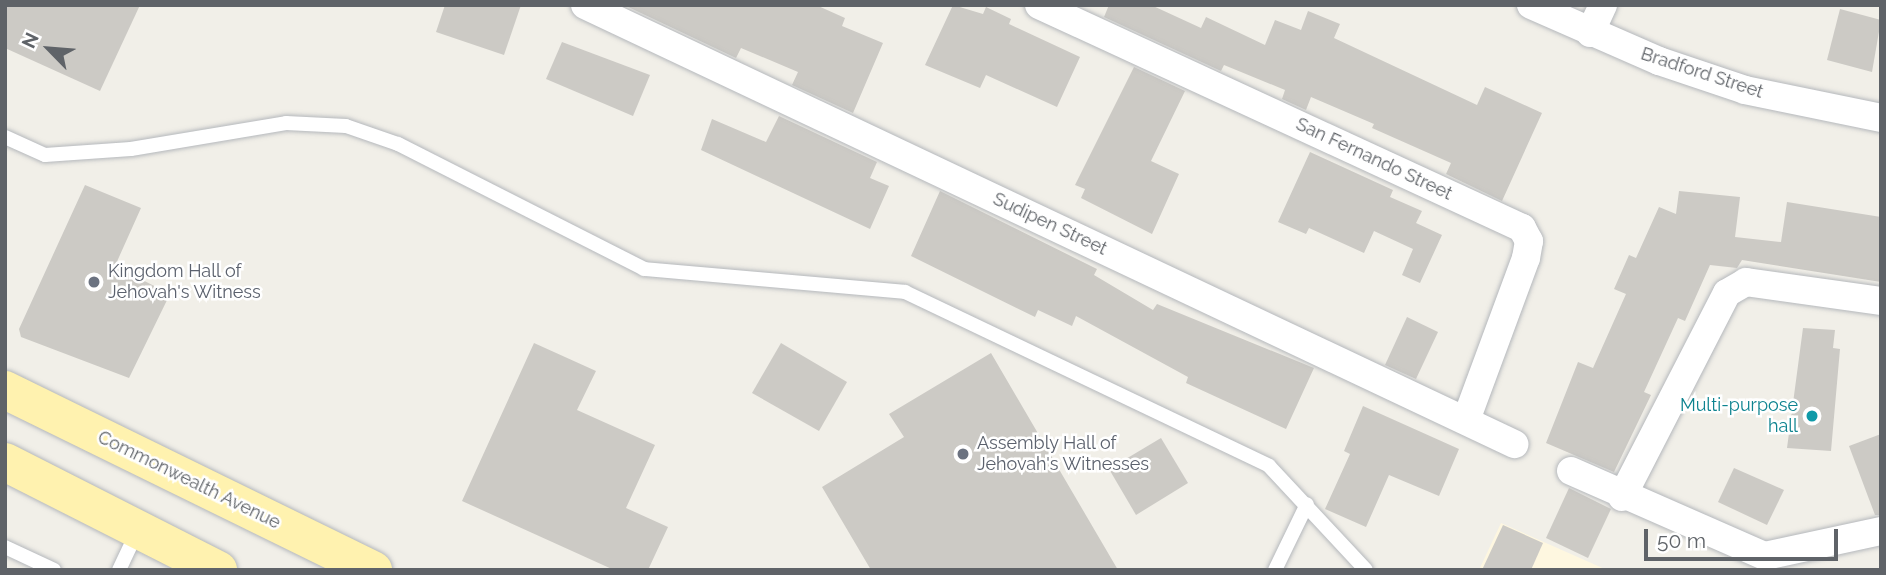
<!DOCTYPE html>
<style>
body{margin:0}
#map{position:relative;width:1886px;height:575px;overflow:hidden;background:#f1efe8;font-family:Raleway,sans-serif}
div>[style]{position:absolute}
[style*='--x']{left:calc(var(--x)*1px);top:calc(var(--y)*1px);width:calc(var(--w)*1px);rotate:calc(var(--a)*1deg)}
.commercial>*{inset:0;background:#fef7e0}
.building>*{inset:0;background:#cccac5}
.roads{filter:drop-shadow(0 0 2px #b5b8bc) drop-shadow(0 0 2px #b5b8bc)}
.service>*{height:14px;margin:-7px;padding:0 7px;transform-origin:7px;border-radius:7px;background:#fff}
.minor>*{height:28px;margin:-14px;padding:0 14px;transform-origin:14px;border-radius:14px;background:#fff}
.primary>*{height:38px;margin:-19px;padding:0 19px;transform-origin:19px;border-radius:19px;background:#fff2af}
.dots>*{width:19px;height:19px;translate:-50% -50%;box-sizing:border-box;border:4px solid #fff;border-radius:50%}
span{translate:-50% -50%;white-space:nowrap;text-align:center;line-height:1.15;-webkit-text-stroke:5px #fff;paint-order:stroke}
.street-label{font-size:18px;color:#5f6368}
.worship-label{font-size:18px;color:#5b616d}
.left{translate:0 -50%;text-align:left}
.culture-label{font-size:18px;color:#0d838f}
.right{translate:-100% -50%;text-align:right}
.frame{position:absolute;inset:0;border:7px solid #5f6368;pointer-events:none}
.north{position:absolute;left:14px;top:14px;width:70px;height:70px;-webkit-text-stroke:5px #fff;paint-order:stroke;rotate:295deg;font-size:19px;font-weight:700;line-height:28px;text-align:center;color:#5f6368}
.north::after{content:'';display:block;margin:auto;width:24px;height:32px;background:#5f6368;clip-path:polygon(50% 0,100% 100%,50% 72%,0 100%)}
.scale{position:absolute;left:1644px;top:529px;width:194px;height:32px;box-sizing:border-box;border:4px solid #5f6368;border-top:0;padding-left:9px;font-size:21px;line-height:24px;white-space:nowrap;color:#5f6368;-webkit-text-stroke:5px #fff;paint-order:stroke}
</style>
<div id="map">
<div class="commercial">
<i style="clip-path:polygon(1501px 523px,1607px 570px,1479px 570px)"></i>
</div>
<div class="building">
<i style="clip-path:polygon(5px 5px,140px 5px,100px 91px,5px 48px)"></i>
<i style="clip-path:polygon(445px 5px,521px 5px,504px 55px,436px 32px)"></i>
<i style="clip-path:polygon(624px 5px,816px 5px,845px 18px,842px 26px,883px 43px,853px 113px,792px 85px,798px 72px,741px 48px,736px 58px)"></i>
<i style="clip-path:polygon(953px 5px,983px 14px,986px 7px,1011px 19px,1009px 24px,1080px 57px,1057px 107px,986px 75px,980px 88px,925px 65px)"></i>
<i style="clip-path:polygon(1109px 5px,1151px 5px,1201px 28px,1206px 17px,1265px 45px,1275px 20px,1301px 30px,1308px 11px,1340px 24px,1334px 38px,1477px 105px,1485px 87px,1542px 113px,1502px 201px,1446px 174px,1451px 163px,1372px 128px,1374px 124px,1311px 97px,1306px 110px,1282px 99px,1285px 90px,1224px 65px,1221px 71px,1104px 17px)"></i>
<i style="clip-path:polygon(1840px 9px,1881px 20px,1872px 72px,1827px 60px)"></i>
<i style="clip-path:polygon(562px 42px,650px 75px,633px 116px,546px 79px)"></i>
<i style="clip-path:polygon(1134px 67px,1185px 91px,1151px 161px,1179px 174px,1152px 234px,1081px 198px,1085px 189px,1075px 185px)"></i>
<i style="clip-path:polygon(779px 116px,877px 162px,870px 178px,889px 186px,870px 229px,701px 150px,712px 119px,766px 142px)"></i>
<i style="clip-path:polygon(1310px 152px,1393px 190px,1390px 197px,1422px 211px,1416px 223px,1442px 235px,1420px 283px,1402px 275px,1413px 249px,1374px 231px,1364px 253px,1309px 228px,1306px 234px,1278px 222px)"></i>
<i style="clip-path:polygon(85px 185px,141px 208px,115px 266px,170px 294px,129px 378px,21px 337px,19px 329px)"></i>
<i style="clip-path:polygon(940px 191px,1097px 269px,1094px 275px,1153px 310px,1157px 304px,1314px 368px,1286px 429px,1186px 383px,1188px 377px,1076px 316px,1072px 326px,1038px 310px,1035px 317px,911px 256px)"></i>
<i style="clip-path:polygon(1679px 191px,1740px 197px,1735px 237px,1781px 242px,1787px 202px,1881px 217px,1881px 282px,1742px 260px,1737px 268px,1710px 265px,1685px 321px,1678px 318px,1644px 392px,1651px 395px,1614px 472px,1546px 443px,1578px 362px,1593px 368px,1626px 294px,1614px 289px,1629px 255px,1636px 258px,1659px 207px,1676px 214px)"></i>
<i style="clip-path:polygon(1407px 317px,1438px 332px,1416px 379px,1385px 365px)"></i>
<i style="clip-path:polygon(1803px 328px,1835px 330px,1833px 348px,1840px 349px,1831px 451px,1787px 448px)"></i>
<i style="clip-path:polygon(534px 343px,596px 371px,577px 410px,655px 445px,626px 508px,668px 527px,648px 570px,614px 570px,462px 501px)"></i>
<i style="clip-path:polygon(781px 343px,847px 382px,819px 431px,752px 393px)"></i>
<i style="clip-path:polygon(991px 353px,1060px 471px,1118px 570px,871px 570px,822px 487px,904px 437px,889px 414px)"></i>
<i style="clip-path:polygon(1363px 406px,1459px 449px,1439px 496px,1389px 475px,1366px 527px,1325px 509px,1350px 454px,1344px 451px)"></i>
<i style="clip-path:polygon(1881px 434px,1881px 515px,1875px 515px,1849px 446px)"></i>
<i style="clip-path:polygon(1161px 438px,1188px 483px,1136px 515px,1109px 469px)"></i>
<i style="clip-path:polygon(1734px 468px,1784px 490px,1767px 525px,1718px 502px)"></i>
<i style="clip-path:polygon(1569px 488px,1611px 509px,1588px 558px,1546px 538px)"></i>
<i style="clip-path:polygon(1503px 525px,1543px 543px,1531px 570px,1482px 570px)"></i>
</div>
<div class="roads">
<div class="service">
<i style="--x:5;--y:137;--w:44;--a:24.2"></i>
<i style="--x:45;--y:155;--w:86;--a:-4"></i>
<i style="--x:131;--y:149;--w:157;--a:-9.5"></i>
<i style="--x:286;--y:123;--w:60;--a:2.9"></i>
<i style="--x:346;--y:126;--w:55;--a:19.1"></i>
<i style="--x:398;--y:144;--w:276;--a:26.9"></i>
<i style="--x:644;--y:269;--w:262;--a:5"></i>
<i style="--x:905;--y:292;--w:403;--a:25.5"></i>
<i style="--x:1269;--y:466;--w:142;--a:47"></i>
<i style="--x:5;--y:547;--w:54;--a:25.1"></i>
<i style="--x:119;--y:570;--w:42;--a:-64.7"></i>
<i style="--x:1275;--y:570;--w:73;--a:-64.1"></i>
</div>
<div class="minor">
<i style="--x:585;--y:5;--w:1028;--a:25.29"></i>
<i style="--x:1039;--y:5;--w:532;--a:24.78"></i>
<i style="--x:1522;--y:228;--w:15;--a:62"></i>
<i style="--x:1529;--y:241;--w:17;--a:100"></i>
<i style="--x:1526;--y:258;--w:173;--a:110.3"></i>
<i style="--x:1531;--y:5;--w:140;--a:23.6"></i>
<i style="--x:1659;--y:61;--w:91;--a:18.6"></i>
<i style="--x:1745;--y:90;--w:139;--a:11.6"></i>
<i style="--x:1590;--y:33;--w:31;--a:-65"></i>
<i style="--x:1571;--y:471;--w:212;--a:23.7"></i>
<i style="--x:1765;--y:556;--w:119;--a:-12.2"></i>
<i style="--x:1622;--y:497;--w:229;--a:-62.8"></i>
<i style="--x:1727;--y:293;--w:22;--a:-30"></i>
<i style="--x:1746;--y:282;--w:136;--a:8"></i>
</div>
<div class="primary">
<i style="--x:5;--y:390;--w:410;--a:26.1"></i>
<i style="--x:5;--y:462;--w:239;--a:26.9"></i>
</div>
</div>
<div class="dots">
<i style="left:94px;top:282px;background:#6b7280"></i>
<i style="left:1812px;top:416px;background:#0f9aa8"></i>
<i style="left:963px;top:454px;background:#6b7280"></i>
</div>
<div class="street-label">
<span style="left:1702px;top:73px;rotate:18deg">Bradford Street</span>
<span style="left:1374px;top:159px;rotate:25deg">San Fernando Street</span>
<span style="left:1050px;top:224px;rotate:25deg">Sudipen Street</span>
<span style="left:189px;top:480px;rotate:26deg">Commonwealth Avenue</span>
</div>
<div class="worship-label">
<span class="left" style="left:108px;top:282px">Kingdom Hall of<br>Jehovah's Witness</span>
<span class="left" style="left:977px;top:454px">Assembly Hall of<br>Jehovah's Witnesses</span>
</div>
<div class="culture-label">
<span class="right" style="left:1798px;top:416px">Multi-purpose<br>hall</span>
</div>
<div class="frame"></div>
<div class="north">N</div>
<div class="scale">50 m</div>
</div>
